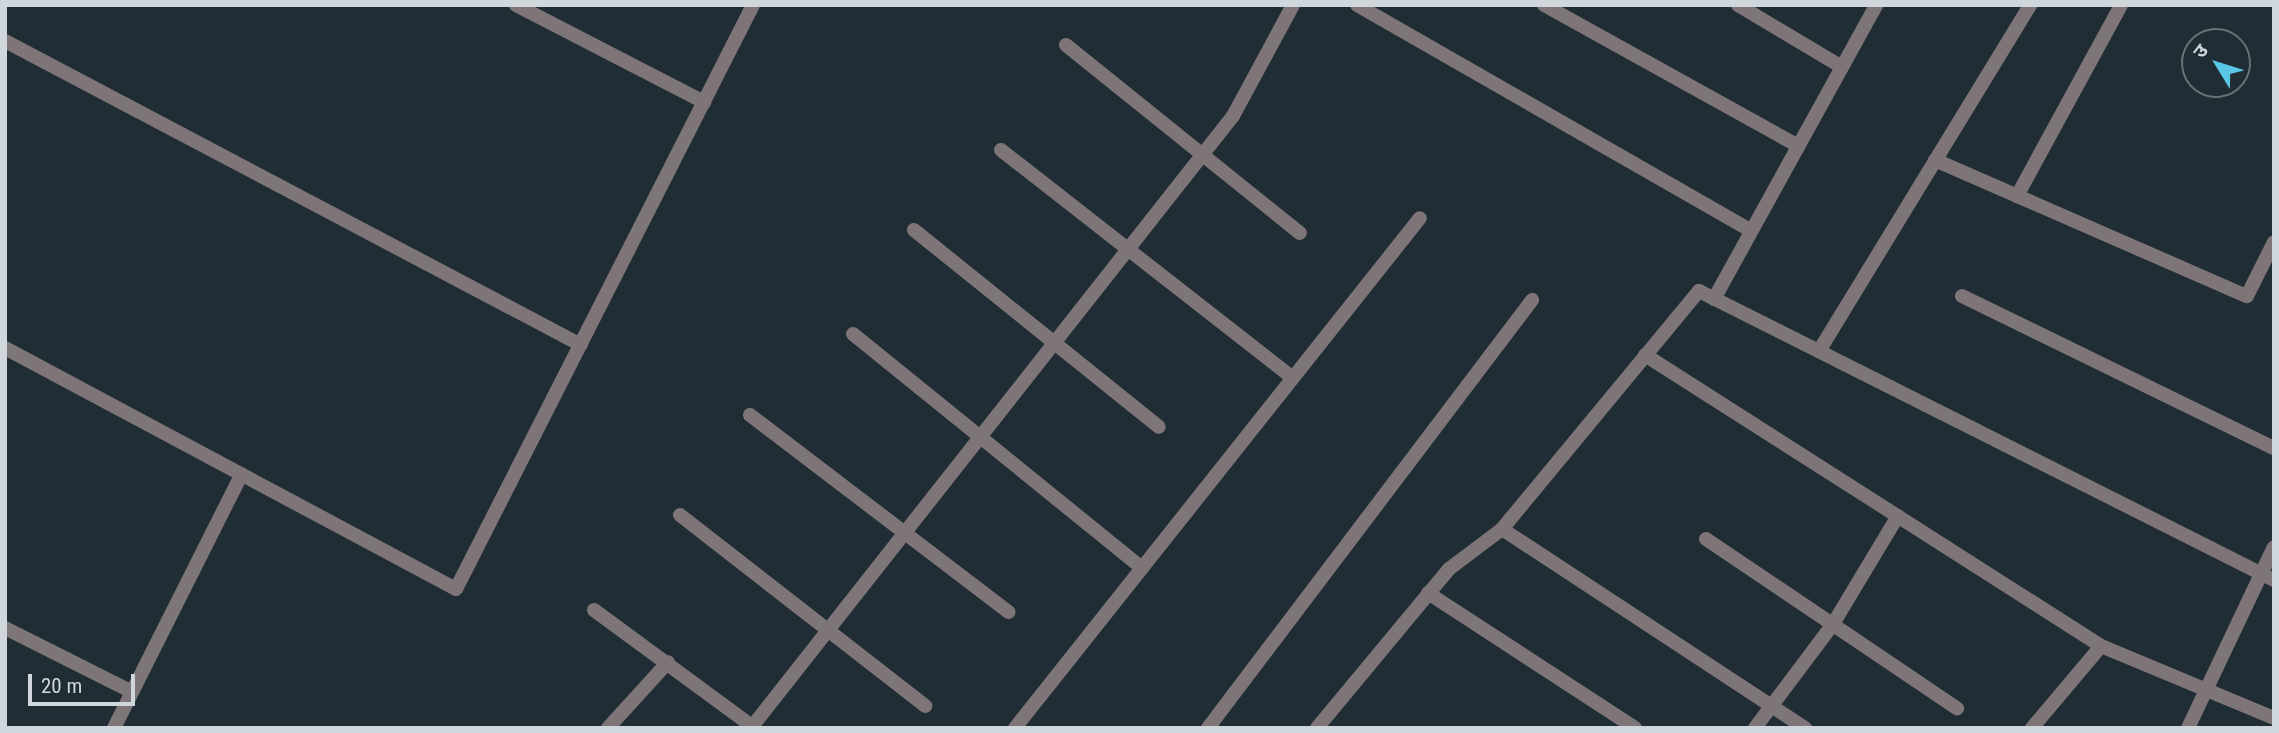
<!DOCTYPE html>
<meta charset="utf-8">
<style>
body{margin:0}
#map{position:relative;width:2279px;height:733px;overflow:hidden;background:#212d35;font-family:"Roboto Condensed","Noto Sans Devanagari",sans-serif}
div>[style]{position:absolute}
[style*='--x']{left:calc(var(--x)*1px);top:calc(var(--y)*1px);width:calc(var(--w)*1px);rotate:calc(var(--a)*1deg)}
.service>*{height:14px;margin:-7px;padding:0 7px;transform-origin:7px;border-radius:7px;background:#7d7577}
.minor>*{height:14px;margin:-7px;padding:0 7px;transform-origin:7px;border-radius:7px;background:#7d7577}
span{translate:-50% -50%;white-space:nowrap;text-align:center;line-height:1.15;-webkit-text-stroke:6px #212d35;paint-order:stroke}
.frame{position:absolute;inset:0;border:7px solid #cfd7dc;pointer-events:none}
.north{position:absolute;left:2181px;top:28px;width:70px;height:70px;box-sizing:border-box;background:#212d35;border:2px solid #677178;border-radius:50%;rotate:308deg;font-size:19px;font-weight:700;line-height:28px;text-align:center;color:#cfd7dc}
.north::after{content:'';display:block;margin:auto;width:24px;height:32px;background:#5bc7e7;clip-path:polygon(50% 0,100% 100%,50% 72%,0 100%)}
.scale{position:absolute;left:28px;top:674px;width:107px;height:32px;box-sizing:border-box;border:4px solid #cfd7dc;border-top:0;padding-left:9px;font-size:21px;line-height:24px;white-space:nowrap;color:#cfd7dc;-webkit-text-stroke:5px #212d35;paint-order:stroke}
</style>
<div id="map">
<div class="service">
<i style="--x:1066;--y:45;--w:300;--a:38.8"></i>
</div>
<div class="minor">
<i style="--x:516;--y:5;--w:212;--a:27.3"></i>
<i style="--x:1357;--y:5;--w:454;--a:29.8"></i>
<i style="--x:1544;--y:5;--w:291;--a:29"></i>
<i style="--x:1738;--y:5;--w:121;--a:30.8"></i>
<i style="--x:5;--y:41;--w:651;--a:27.82"></i>
<i style="--x:1001;--y:150;--w:370;--a:38"></i>
<i style="--x:1935;--y:160;--w:340;--a:23.6"></i>
<i style="--x:2247;--y:296;--w:60;--a:-63.4"></i>
<i style="--x:2017;--y:196;--w:217;--a:-61.4"></i>
<i style="--x:914;--y:230;--w:314;--a:38.8"></i>
<i style="--x:1962;--y:296;--w:347;--a:26"></i>
<i style="--x:1714;--y:299;--w:336;--a:-61.1"></i>
<i style="--x:853;--y:334;--w:372;--a:39"></i>
<i style="--x:5;--y:348;--w:511;--a:28.12"></i>
<i style="--x:456;--y:589;--w:655;--a:-63.04"></i>
<i style="--x:1819;--y:351;--w:405;--a:-58.6"></i>
<i style="--x:1645;--y:355;--w:541;--a:32.54"></i>
<i style="--x:2101;--y:646;--w:187;--a:22.6"></i>
<i style="--x:750;--y:415;--w:325;--a:37.3"></i>
<i style="--x:680;--y:515;--w:311;--a:37.9"></i>
<i style="--x:1502;--y:529;--w:363;--a:33.3"></i>
<i style="--x:1706;--y:539;--w:303;--a:34"></i>
<i style="--x:1428;--y:593;--w:247;--a:33.1"></i>
<i style="--x:594;--y:610;--w:196;--a:36.3"></i>
<i style="--x:5;--y:628;--w:142;--a:26.7"></i>
<i style="--x:114;--y:728;--w:284;--a:-63.3"></i>
<i style="--x:608;--y:728;--w:89;--a:-47.7"></i>
<i style="--x:751;--y:728;--w:779;--a:-51.78"></i>
<i style="--x:1233;--y:116;--w:126;--a:-61.6"></i>
<i style="--x:1015;--y:728;--w:651;--a:-51.55"></i>
<i style="--x:1208;--y:728;--w:537;--a:-52.87"></i>
<i style="--x:1317;--y:728;--w:207;--a:-50.3"></i>
<i style="--x:1449;--y:569;--w:66;--a:-37"></i>
<i style="--x:1502;--y:529;--w:309;--a:-50.4"></i>
<i style="--x:1699;--y:291;--w:644;--a:26.68"></i>
<i style="--x:1755;--y:728;--w:130;--a:-53.1"></i>
<i style="--x:1833;--y:624;--w:126;--a:-59"></i>
<i style="--x:2032;--y:728;--w:107;--a:-49.9"></i>
<i style="--x:2188;--y:728;--w:200;--a:-64.6"></i>
</div>
<div class="frame"></div>
<div class="north">उ</div>
<div class="scale">20 m</div>
</div>
